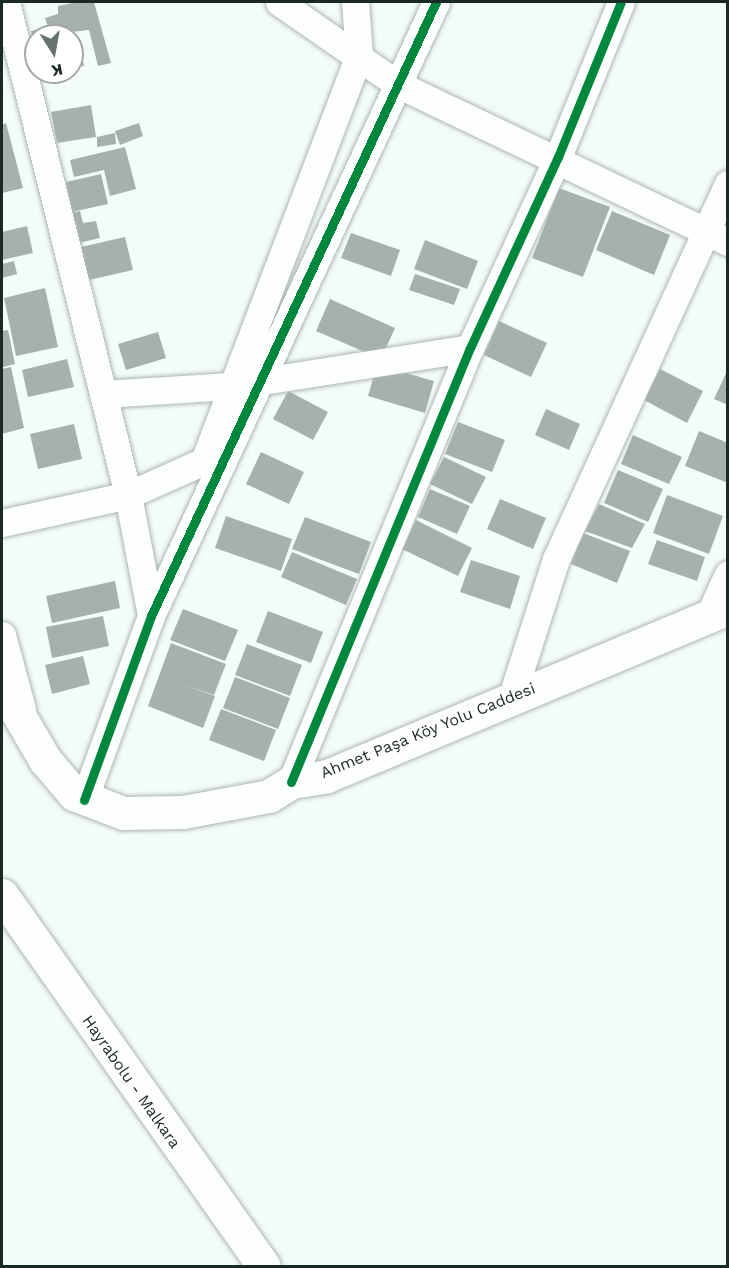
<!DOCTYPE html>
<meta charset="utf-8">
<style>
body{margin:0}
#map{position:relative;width:729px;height:1268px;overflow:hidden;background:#f4fcf8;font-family:"Work Sans",sans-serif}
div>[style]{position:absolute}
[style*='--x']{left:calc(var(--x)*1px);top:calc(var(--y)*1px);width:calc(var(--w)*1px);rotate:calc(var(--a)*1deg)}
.building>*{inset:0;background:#a6b0ac}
.roads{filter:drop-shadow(0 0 2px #acb6b2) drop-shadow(0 0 2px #acb6b2)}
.street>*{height:27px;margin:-13.5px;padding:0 13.5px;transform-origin:13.5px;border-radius:13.5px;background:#fdfffe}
.secondary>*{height:33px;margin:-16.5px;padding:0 16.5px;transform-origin:16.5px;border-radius:16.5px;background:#fdfffe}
.cycleway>*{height:9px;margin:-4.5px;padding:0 4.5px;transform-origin:4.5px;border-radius:4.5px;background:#00873e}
span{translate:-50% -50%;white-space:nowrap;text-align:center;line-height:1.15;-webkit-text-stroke:4.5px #fff;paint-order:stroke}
.street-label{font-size:16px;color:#1b2924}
.frame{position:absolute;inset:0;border:3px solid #1b2924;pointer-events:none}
.north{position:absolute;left:24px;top:24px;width:60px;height:60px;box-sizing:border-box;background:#fff;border:2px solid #a4a9a7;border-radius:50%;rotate:169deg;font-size:16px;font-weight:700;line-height:24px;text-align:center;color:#1b2924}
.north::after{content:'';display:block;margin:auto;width:21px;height:27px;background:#67736e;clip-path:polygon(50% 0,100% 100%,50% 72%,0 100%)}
</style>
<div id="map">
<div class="building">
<i style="clip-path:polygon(77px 2px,94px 2px,111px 63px,98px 66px,89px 30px,36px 36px,35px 48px,31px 31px,48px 27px,45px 18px,58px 14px,58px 6px)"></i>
<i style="clip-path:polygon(78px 37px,84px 66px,72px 68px,72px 39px)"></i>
<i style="clip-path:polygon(91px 105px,96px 137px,57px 143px,51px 112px)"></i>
<i style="clip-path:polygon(6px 123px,23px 188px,2px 193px,2px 125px)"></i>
<i style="clip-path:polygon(139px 123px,143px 136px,120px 145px,115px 131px)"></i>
<i style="clip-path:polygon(115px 133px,116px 144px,97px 147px,97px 137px)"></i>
<i style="clip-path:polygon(125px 147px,136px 189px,110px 196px,104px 170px,74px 177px,70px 160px)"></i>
<i style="clip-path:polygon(101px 174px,108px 204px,72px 212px,66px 182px)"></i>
<i style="clip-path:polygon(559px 188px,610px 207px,583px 277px,532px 258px)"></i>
<i style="clip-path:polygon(80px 211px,83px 223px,96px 221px,100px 238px,74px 244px,67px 214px)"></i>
<i style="clip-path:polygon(612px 211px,670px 235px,654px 275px,596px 250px)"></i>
<i style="clip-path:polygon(27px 226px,33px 253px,2px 260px,2px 232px)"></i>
<i style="clip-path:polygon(351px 233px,400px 250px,391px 276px,341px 258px)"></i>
<i style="clip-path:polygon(125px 237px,133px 270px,89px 280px,81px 247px)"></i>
<i style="clip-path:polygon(425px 240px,478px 261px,467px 289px,414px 269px)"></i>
<i style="clip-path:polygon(14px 261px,17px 274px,2px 278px,2px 264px)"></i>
<i style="clip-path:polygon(415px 274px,460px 289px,454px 305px,409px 290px)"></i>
<i style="clip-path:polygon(45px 288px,58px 347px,16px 356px,4px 298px)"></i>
<i style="clip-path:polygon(330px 299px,395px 328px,381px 359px,316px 331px)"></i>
<i style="clip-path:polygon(499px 321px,547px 343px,531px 377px,484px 355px)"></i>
<i style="clip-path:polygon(8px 330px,15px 364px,3px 367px,2px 331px)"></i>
<i style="clip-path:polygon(158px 332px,166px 358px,126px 370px,118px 344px)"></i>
<i style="clip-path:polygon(67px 359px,74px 387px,28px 397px,22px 370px)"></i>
<i style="clip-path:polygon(377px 365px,434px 381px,425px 413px,368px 396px)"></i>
<i style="clip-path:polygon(11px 367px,24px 428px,2px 434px,2px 369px)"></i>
<i style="clip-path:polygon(660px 369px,703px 391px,687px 423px,644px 400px)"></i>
<i style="clip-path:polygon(728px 369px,728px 405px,714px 399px)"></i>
<i style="clip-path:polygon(288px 391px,328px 412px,313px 440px,273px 419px)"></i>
<i style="clip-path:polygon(546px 409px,580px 424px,569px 450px,535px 435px)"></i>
<i style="clip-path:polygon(458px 422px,505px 440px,492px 472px,445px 454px)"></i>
<i style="clip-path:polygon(74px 424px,82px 459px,38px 469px,30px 434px)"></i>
<i style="clip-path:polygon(699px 431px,728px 443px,728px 483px,685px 466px)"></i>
<i style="clip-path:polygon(633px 435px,682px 457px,669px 484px,621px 464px)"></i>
<i style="clip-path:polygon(261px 452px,304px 472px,289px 504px,246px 484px)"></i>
<i style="clip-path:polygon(444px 457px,486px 477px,472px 504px,430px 484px)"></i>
<i style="clip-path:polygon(618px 470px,663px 489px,648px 522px,604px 503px)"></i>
<i style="clip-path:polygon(430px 489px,470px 506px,457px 534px,418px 517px)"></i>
<i style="clip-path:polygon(667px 495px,723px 516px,709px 554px,653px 533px)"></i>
<i style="clip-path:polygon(500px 499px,546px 518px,533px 549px,487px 529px)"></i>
<i style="clip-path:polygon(599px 504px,645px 524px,632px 548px,585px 531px)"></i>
<i style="clip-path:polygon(226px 516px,292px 539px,281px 571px,215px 548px)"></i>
<i style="clip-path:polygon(305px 517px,371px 542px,359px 574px,292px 549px)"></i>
<i style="clip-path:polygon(416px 520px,472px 548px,458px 576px,402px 549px)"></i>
<i style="clip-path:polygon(583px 533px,630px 551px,617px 583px,571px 564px)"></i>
<i style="clip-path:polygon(657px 540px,705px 557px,697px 581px,648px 564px)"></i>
<i style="clip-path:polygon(292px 552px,357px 579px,346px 605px,281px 577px)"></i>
<i style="clip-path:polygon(471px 560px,520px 576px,510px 609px,460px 592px)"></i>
<i style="clip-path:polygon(115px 581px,120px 608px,52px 623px,46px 596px)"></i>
<i style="clip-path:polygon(183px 609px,238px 630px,225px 661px,170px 640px)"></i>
<i style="clip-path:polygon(268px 611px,323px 632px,311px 663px,256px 642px)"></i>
<i style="clip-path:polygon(103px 616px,109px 646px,52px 658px,46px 627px)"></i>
<i style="clip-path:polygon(171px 643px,226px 664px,214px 695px,182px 684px,215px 696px,203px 728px,148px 706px)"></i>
<i style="clip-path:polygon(247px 644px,302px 665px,290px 696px,235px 675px)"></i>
<i style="clip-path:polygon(83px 656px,90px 684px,52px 694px,45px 665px)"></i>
<i style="clip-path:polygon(235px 677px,290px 698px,278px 729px,223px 708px)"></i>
<i style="clip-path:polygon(221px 709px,276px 730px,264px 761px,209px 740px)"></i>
</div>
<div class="roads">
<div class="street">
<i style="--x:6;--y:2;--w:508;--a:76.1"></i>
<i style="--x:128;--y:495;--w:123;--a:79.2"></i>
<i style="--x:279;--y:2;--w:146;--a:34.7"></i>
<i style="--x:399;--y:85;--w:365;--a:25.5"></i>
<i style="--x:103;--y:394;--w:128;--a:-3.6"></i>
<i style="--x:231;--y:386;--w:242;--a:-9"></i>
<i style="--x:2;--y:523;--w:129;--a:-12.5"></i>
<i style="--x:128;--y:495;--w:83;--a:-24.1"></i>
<i style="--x:204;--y:461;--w:434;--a:-69.1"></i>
<i style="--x:359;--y:56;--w:54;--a:-94.2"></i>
<i style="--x:709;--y:615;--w:45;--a:-65.1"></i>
<i style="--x:2;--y:635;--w:77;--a:74.9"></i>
<i style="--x:512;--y:696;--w:144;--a:-72.2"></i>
<i style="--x:556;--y:559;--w:413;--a:-65.4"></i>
<i style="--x:291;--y:782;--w:469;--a:-67.6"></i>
<i style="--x:470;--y:348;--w:210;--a:-65.3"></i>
<i style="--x:558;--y:157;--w:167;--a:-67.9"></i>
<i style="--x:84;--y:800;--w:196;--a:-70"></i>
<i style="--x:151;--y:616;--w:677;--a:-65.1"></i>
</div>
<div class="secondary">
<i style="--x:2;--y:686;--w:86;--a:59.8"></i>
<i style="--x:45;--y:760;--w:45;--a:49.5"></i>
<i style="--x:74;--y:794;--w:53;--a:21.2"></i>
<i style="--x:123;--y:813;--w:60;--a:-1"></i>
<i style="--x:183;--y:812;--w:87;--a:-10.5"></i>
<i style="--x:269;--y:796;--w:26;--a:-32"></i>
<i style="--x:291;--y:782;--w:36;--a:-9"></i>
<i style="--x:327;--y:776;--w:435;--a:-22.7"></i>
<i style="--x:2;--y:895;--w:454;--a:54.8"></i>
</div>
</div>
<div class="cycleway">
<i style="--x:291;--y:782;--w:469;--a:-67.6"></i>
<i style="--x:470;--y:348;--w:210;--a:-65.3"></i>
<i style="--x:558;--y:157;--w:167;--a:-67.9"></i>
<i style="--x:84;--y:800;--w:196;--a:-70"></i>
<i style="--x:151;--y:616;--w:677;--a:-65.1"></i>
</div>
<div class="street-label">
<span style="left:428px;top:731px;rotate:-22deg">Ahmet Paşa Köy Yolu Caddesi</span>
<span style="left:131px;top:1082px;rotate:55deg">Hayrabolu - Malkara</span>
</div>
<div class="frame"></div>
<div class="north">K</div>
</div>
